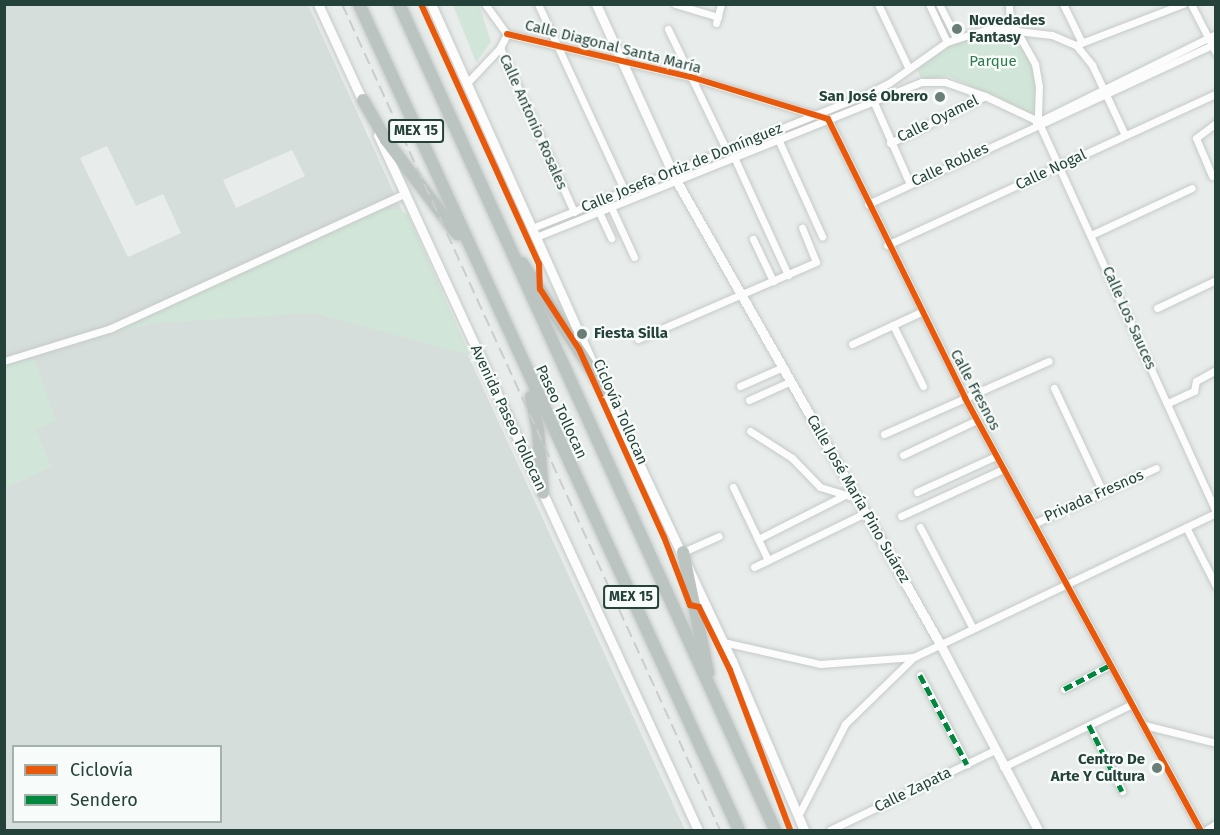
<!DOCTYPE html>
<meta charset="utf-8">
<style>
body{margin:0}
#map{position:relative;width:1220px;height:835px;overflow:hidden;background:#e8edeb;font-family:"Fira Sans",sans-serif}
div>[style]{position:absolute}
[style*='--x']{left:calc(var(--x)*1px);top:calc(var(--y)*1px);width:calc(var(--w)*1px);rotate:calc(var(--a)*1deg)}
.built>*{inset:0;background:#d6dedb}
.green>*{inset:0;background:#d1e6d8}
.roads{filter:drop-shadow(0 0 2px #c5cac8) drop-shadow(0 0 2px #c5cac8)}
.street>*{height:7px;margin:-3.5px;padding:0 3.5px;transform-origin:3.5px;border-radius:3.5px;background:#fcfcfc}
.secondary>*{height:9px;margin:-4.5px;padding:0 4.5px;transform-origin:4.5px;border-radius:4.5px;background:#fcfcfc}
.highway>*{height:12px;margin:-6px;padding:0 6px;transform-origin:6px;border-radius:6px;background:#bcc4c2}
.rail>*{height:2px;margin-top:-1px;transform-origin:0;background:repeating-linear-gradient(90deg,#c9cdcc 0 12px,transparent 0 18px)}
.quiet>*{height:4.5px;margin-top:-2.25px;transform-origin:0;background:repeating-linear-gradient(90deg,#00873e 0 9px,transparent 0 13.5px)}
.cycleway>*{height:6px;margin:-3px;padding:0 3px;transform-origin:3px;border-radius:3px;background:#e8590c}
.dots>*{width:16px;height:16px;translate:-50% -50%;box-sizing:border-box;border:3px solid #f7fbf9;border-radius:50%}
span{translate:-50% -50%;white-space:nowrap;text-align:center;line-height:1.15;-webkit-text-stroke:4.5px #f7fbf9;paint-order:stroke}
.shield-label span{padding:2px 4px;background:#f7fbf9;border:2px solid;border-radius:4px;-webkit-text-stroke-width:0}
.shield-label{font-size:14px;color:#24423a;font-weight:700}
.poi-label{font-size:15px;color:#24423a;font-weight:700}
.left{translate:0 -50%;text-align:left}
.right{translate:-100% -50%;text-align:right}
.street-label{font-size:15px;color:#24423a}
.park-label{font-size:15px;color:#2d7a4b}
.frame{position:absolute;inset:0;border:6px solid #24423a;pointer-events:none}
.legend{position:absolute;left:12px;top:745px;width:210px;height:78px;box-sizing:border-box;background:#f7fbf9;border:2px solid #a3b1ad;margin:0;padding:8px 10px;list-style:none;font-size:18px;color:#24423a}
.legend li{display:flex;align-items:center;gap:12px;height:30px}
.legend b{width:30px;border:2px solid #a3b1ad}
</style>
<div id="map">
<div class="built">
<i style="clip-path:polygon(evenodd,5px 5px,308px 5px,685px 830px,5px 830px,5px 5px,107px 146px,136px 206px,163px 194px,181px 233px,128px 257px,80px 158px,107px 146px,5px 5px,292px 150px,305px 176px,236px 208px,223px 180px,292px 150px,5px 5px,14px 746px,220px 746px,220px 822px,14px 822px,14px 746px)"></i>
</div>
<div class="green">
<i style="clip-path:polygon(453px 5px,479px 5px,491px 42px,476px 62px)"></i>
<i style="clip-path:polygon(995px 28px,1010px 36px,1035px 62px,1039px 118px,948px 76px,922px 80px,914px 63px,939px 47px)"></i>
<i style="clip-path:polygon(382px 209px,399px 209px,408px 215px,470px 355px,314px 313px,155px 323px,108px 335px)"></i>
<i style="clip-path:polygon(34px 358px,56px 421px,36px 429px,51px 467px,5px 488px,5px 366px)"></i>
</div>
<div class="roads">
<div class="street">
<i style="--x:485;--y:4;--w:37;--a:54"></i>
<i style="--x:507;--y:34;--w:16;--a:117"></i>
<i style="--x:500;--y:48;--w:180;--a:65.7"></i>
<i style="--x:538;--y:4;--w:206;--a:65.1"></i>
<i style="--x:675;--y:4;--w:45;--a:16.8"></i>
<i style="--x:878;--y:4;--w:70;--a:64.5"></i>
<i style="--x:929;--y:4;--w:42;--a:64.7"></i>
<i style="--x:939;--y:4;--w:38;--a:63"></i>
<i style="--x:1009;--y:4;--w:24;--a:88"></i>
<i style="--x:1063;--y:4;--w:43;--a:64"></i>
<i style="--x:1191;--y:4;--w:55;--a:63"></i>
<i style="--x:716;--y:23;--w:20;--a:-75"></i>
<i style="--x:1015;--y:28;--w:41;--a:60.9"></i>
<i style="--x:1035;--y:64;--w:22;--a:80"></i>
<i style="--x:1039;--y:86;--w:35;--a:92"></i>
<i style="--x:668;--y:29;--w:136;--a:64.2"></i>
<i style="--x:507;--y:34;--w:189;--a:13.2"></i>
<i style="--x:691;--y:77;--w:143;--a:17"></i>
<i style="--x:828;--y:119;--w:311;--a:63.8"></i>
<i style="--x:965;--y:398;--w:492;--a:61.4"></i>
<i style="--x:1076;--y:45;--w:115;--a:-21"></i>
<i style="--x:466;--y:84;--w:50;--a:-46.6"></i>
<i style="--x:872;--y:98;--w:94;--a:66.2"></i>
<i style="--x:1036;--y:123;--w:201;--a:-26.3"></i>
<i style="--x:778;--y:139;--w:107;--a:65.6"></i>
<i style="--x:890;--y:143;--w:106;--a:-26.3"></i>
<i style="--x:734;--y:157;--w:130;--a:65.4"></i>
<i style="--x:1212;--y:176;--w:41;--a:-112.8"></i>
<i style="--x:1196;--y:138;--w:25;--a:-37"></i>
<i style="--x:868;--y:204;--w:383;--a:-24.8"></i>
<i style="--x:611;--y:207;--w:55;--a:65.3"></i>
<i style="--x:599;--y:212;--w:29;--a:65"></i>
<i style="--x:532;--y:228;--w:363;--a:-21.8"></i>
<i style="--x:869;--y:93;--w:22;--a:-27"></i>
<i style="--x:889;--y:83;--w:71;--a:-35.3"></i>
<i style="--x:947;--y:42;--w:46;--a:-17.7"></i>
<i style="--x:991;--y:28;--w:61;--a:6.5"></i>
<i style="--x:1052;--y:35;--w:26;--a:23"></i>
<i style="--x:1076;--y:45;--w:26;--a:51"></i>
<i style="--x:1092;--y:65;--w:77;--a:64.8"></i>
<i style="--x:1091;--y:235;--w:111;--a:-25"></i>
<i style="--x:536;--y:237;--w:416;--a:-21.9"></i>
<i style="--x:922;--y:82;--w:23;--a:0"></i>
<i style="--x:945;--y:82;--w:42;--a:19.3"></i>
<i style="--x:985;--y:96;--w:59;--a:25.3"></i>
<i style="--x:1038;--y:121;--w:429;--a:65.5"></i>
<i style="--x:753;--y:239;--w:47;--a:64.5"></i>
<i style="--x:887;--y:245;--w:362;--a:-24.7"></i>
<i style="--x:1157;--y:308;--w:65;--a:-25.4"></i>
<i style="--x:893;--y:325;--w:68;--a:63.8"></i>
<i style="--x:638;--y:339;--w:194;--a:-23.4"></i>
<i style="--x:816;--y:262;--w:37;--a:-112"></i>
<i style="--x:852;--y:344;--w:76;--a:-24.9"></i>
<i style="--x:4;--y:361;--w:112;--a:-17.1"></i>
<i style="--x:111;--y:328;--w:322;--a:-24.6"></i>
<i style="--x:740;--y:386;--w:47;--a:-23.8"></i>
<i style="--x:1054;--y:388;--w:115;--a:64.8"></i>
<i style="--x:749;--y:400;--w:46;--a:-24.3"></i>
<i style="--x:1168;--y:403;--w:29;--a:-25"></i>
<i style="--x:1194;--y:391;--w:10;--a:-79"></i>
<i style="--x:1196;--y:381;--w:23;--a:-29"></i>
<i style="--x:750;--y:431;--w:50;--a:32.7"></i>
<i style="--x:792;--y:458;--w:40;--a:46"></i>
<i style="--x:820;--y:487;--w:39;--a:17"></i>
<i style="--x:884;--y:434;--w:180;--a:-23.9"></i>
<i style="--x:903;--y:455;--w:82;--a:-25.3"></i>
<i style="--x:733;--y:487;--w:81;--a:64.4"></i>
<i style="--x:917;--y:492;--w:87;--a:-24.5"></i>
<i style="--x:901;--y:516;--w:112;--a:-24.7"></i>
<i style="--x:1033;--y:524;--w:135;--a:-24.5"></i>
<i style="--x:920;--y:527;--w:113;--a:62.5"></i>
<i style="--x:1186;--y:527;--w:66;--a:63"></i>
<i style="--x:758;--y:539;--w:95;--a:-26.8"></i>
<i style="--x:683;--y:552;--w:39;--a:-24"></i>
<i style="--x:754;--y:567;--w:123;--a:-25.9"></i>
<i style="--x:723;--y:642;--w:99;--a:12.8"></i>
<i style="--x:820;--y:664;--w:94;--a:-4.3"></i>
<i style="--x:914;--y:657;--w:335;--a:-25.5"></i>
<i style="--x:920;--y:675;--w:101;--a:62.2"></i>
<i style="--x:1064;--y:689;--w:52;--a:-27.6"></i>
<i style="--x:1089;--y:725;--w:74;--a:63.4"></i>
<i style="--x:1144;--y:725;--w:74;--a:14"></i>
<i style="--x:1003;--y:767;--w:144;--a:-26"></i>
<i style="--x:798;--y:816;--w:103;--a:-62.9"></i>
<i style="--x:845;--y:724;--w:96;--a:-44.2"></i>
<i style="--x:830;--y:830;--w:183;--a:-25.9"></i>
</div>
<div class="secondary">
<i style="--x:318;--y:4;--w:112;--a:65.3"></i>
<i style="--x:431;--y:4;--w:397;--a:65.8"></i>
<i style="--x:596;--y:4;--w:193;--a:65.6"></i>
<i style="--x:676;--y:180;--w:534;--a:60.36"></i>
<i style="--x:940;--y:644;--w:210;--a:62.2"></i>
<i style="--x:378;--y:135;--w:765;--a:65.28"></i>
<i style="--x:603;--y:387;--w:303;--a:64.8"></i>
<i style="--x:732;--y:661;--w:184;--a:66.9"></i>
<i style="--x:1208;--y:830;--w:9;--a:-32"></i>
</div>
<div class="highway">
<i style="--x:359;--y:4;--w:909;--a:65.3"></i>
<i style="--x:399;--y:4;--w:908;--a:65.52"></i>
<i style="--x:363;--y:100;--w:46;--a:60.1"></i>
<i style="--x:386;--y:140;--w:118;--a:52.9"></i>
<i style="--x:522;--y:263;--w:153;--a:57"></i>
<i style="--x:531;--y:397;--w:34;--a:78"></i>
<i style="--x:538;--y:430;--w:63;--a:85.5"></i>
<i style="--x:683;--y:552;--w:123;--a:78.2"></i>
</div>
</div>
<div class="rail">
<i style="--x:342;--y:4;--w:908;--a:65.41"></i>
</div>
<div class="quiet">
<i style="--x:920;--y:675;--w:101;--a:62.2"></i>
<i style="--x:1064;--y:689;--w:52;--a:-27.6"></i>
<i style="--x:1089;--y:725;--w:74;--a:63.4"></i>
</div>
<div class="cycleway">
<i style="--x:421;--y:4;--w:286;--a:65.6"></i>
<i style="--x:539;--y:264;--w:25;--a:88"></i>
<i style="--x:540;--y:289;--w:72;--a:57"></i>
<i style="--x:579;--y:349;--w:206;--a:65.7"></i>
<i style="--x:664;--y:537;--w:73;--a:69.1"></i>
<i style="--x:690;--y:605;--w:9;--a:13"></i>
<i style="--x:699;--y:607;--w:70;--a:63.8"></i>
<i style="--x:730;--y:670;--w:171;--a:69.4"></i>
<i style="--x:507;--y:34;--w:189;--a:13.2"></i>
<i style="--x:691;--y:77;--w:143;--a:17"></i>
<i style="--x:828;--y:119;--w:311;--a:63.8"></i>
<i style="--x:965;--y:398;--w:492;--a:61.4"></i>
</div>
<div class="dots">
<i style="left:957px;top:29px;background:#697e78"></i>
<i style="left:940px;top:97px;background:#697e78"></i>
<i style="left:582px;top:334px;background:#697e78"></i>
<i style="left:1157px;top:768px;background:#697e78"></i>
</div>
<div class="shield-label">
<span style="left:416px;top:131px">MEX 15</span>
<span style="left:631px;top:597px">MEX 15</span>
</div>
<div class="poi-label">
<span class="left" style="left:969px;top:29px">Novedades<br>Fantasy</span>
<span class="right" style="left:928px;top:97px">San José Obrero</span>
<span class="left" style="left:594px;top:334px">Fiesta Silla</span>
<span class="right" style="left:1145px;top:768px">Centro De<br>Arte Y Cultura</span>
</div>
<div class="street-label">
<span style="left:613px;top:47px;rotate:14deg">Calle Diagonal Santa María</span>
<span style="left:938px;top:119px;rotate:-26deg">Calle Oyamel</span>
<span style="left:533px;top:122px;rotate:66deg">Calle Antonio Rosales</span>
<span style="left:950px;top:165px;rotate:-25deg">Calle Robles</span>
<span style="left:682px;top:168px;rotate:-22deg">Calle Josefa Ortiz de Domínguez</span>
<span style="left:1051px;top:170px;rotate:-25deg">Calle Nogal</span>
<span style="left:1129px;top:318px;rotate:66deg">Calle Los Sauces</span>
<span style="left:975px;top:390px;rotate:62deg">Calle Fresnos</span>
<span style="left:561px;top:412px;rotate:65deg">Paseo Tollocan</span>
<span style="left:620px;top:412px;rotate:66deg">Ciclovía Tollocan</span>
<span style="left:508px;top:418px;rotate:65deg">Avenida Paseo Tollocan</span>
<span style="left:1094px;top:496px;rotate:-24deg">Privada Fresnos</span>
<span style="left:858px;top:499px;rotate:60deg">Calle José María Pino Suárez</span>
<span style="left:913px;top:790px;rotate:-26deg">Calle Zapata</span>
</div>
<div class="park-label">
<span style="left:993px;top:62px">Parque</span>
</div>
<div class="frame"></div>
<ul class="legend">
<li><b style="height:8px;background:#e8590c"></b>Ciclovía</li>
<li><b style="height:8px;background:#00873e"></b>Sendero</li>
</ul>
</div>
